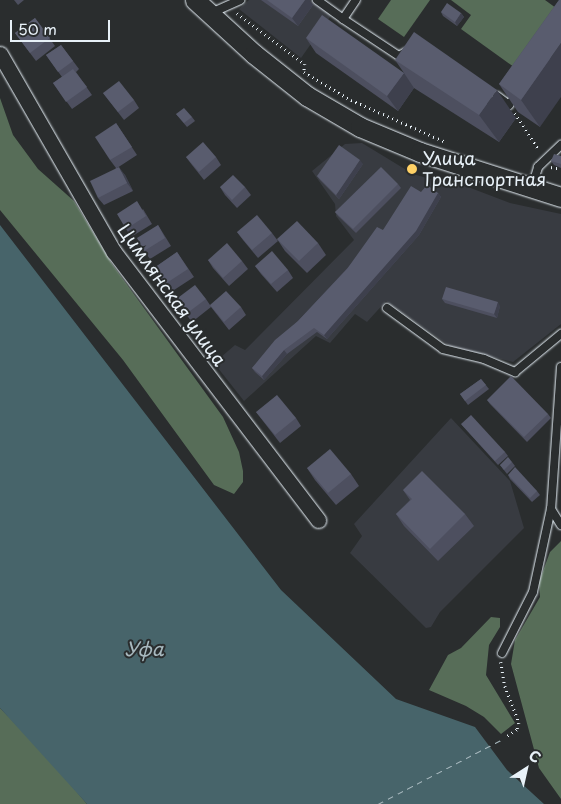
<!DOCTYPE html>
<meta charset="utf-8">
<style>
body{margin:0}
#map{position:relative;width:561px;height:804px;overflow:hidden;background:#2a2d2e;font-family:"Playpen Sans",sans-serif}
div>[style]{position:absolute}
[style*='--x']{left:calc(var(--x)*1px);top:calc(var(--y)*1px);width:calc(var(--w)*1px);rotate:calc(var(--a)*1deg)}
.built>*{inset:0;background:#383b41}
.green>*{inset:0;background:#576d58}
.water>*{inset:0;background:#47646a}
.ferry>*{height:1px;margin-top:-0.5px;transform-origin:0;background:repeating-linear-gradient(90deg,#a8b9bf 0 6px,transparent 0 11px)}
.path>*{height:2.5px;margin-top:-1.25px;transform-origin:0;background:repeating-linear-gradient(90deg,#e8f1f8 0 1px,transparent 0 5px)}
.roads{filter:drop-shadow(0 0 1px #e8f1f8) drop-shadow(0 0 1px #e8f1f8)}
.service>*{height:8px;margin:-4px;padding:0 4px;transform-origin:4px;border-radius:4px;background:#2a2d2e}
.minor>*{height:15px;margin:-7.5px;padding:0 7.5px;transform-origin:7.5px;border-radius:7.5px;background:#2a2d2e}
.tertiary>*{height:19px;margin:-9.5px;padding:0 9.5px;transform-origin:9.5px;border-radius:9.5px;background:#2a2d2e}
.wall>*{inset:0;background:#4d4f5f}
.shaded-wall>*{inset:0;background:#3e404d}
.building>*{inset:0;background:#595c6e}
.dots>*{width:14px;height:14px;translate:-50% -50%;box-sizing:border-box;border:2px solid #2a2d2e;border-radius:50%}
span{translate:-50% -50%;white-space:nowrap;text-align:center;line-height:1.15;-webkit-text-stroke:4px #2a2d2e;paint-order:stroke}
.poi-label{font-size:18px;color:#e8f1f8}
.left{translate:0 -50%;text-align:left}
.street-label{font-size:18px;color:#e8f1f8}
.water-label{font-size:19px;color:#a8b9bf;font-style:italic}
.north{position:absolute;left:501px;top:744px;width:50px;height:50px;-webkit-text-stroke:4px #2a2d2e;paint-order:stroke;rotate:35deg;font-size:14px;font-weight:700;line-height:20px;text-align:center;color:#e8f1f8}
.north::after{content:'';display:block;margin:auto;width:18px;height:22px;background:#e8f1f8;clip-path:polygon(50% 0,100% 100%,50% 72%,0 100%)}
.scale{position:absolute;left:10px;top:20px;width:100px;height:22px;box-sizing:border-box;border:2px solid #e8f1f8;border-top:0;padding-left:6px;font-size:15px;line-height:18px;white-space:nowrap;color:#e8f1f8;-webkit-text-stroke:4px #2a2d2e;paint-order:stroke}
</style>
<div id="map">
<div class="built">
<i style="clip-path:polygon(249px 0,312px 0,332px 14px,301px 58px,239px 9px)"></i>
<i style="clip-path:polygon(362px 143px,413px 174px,437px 181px,455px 182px,510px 203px,561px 214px,561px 324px,513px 362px,450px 346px,386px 301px,367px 322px,355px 314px,330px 343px,316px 336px,244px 401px,214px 363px,235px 345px,245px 350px,354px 240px,336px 216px,335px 204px,312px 171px,345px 144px)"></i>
<i style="clip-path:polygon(451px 418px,510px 481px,524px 528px,440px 612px,431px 627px,426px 628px,350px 553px,362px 536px,354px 524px)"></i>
</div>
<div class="green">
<i style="clip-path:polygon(391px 0,430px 0,404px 37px,378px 19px)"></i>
<i style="clip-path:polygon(451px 0,545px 0,556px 8px,514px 67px,461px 29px,471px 15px)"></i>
<i style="clip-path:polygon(0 98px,13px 135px,38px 169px,74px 201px,112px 264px,223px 417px,239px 452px,243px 471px,243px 482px,234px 494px,214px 485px,123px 360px,0 210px)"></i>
<i style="clip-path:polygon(561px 541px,561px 799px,539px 768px,511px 664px,515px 640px,540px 597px,539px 582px,550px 552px)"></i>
<i style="clip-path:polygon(491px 617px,500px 618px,500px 627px,489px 645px,486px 675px,515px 723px,501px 734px,484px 717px,466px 706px,429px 690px,448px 655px,461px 648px)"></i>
<i style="clip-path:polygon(0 708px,42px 751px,87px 804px,0 804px)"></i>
</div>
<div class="water">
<i style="clip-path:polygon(0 225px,281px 590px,396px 699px,475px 727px,507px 770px,544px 804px,87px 804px,0 708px)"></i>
</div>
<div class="ferry">
<i style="--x:378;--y:804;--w:143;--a:-27.5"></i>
</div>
<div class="path">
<i style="--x:237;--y:13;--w:85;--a:36.9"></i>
<i style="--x:305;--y:64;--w:8;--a:97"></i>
<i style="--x:304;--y:72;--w:55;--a:30.8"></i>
<i style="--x:351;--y:100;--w:104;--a:23.9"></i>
<i style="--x:515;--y:113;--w:44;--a:57"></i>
<i style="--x:551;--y:167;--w:10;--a:11"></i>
<i style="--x:501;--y:662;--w:24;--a:81"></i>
<i style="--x:505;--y:686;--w:40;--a:69"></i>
<i style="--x:519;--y:723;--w:7;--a:106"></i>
<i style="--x:517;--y:730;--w:14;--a:146"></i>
</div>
<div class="roads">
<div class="service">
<i style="--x:317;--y:0;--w:32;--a:36"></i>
<i style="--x:343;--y:19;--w:23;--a:-56"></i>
<i style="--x:211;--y:13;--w:32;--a:-24"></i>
<i style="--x:343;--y:19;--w:67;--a:33.5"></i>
<i style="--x:399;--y:56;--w:8;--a:-30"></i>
<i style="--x:497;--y:96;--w:15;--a:37"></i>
<i style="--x:509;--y:105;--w:14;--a:-56"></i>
<i style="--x:532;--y:187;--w:21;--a:-73"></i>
<i style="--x:538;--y:167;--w:32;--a:-44"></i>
<i style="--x:387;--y:308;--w:69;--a:36.2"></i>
<i style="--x:443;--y:349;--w:42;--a:13.7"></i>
<i style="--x:484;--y:359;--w:34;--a:23"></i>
<i style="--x:515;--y:372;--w:60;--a:-39.6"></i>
<i style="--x:561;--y:367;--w:142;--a:94"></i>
<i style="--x:551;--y:509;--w:19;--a:58"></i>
<i style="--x:502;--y:653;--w:68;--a:-63.1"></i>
<i style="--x:533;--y:592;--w:85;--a:-77.8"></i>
</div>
<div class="minor">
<i style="--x:0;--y:54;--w:228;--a:60.1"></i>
<i style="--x:114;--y:252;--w:337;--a:52.7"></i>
</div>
<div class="tertiary">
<i style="--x:195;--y:0;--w:80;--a:42.5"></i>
<i style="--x:254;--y:54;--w:68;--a:38.4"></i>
<i style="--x:307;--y:96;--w:61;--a:30.3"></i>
<i style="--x:360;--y:127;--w:65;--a:22.6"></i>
<i style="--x:420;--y:152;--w:148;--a:17.7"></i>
</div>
</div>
<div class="wall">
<i style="clip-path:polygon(14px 0,24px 0,18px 5px)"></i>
<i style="clip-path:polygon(261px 0,309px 0,313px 5px,298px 26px)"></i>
<i style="clip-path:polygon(559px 0,540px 127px,518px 112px,499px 84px)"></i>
<i style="clip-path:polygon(441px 12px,461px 13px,464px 17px,457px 26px,443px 16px)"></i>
<i style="clip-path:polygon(35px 18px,55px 46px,36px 61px,15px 33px)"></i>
<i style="clip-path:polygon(306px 38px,404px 73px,395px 60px,516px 118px,499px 142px,414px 88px,398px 111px,316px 53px)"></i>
<i style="clip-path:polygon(61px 45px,79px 69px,76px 72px,92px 95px,72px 109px,53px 83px,62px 77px,46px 55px)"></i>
<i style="clip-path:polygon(103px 93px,134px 100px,139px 108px,124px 120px)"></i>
<i style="clip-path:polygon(176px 114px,192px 117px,195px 121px,187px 127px)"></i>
<i style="clip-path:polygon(116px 123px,137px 155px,117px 168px,125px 175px,133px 191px,104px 205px,98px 198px,116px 168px,110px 160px)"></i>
<i style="clip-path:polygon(561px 156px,561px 168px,554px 165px,551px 161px)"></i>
<i style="clip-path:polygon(186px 157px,216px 157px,221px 165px,204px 180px,192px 165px)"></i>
<i style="clip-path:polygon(363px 164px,339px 199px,320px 180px,317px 176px)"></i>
<i style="clip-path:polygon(398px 184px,401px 188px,356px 233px,338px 216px,335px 212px)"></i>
<i style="clip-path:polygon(220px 187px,245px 187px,251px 195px,237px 208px,225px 195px)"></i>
<i style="clip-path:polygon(421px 192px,438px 193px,441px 197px,419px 235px,327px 339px,317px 332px,287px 354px,264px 380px,255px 372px,252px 368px,298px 321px,383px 230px)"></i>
<i style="clip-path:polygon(143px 209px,152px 224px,131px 237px,126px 229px)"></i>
<i style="clip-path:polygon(158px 225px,171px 246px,150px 259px,144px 251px)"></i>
<i style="clip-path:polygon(237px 232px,272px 233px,278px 241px,258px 258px,243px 240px)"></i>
<i style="clip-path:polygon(277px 239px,318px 243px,326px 255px,307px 273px,285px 251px)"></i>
<i style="clip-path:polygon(177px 252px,194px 277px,171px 292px,154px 268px)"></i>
<i style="clip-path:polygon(208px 260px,242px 261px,248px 269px,229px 286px,213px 268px)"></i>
<i style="clip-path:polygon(255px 266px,288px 270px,293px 278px,277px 292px,261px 274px)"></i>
<i style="clip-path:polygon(206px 299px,210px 305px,241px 307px,246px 315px,229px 330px,211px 307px,192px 322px,175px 300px)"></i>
<i style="clip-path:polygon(442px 299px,500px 306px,497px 318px,445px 303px)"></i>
<i style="clip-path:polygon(481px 379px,489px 389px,468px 405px,460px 394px)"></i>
<i style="clip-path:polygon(487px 400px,548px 414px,551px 418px,527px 442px,490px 404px)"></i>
<i style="clip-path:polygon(256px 412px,296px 418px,301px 426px,280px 443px)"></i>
<i style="clip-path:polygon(461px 424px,505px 452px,508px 456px,498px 465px)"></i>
<i style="clip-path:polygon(512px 462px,515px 466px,507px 474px,500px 465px)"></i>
<i style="clip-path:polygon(307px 468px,351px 474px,359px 486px,336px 505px,315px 480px)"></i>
<i style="clip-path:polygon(508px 475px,537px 491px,540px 495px,532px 502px,510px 479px)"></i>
<i style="clip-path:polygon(403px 490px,465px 514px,474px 526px,438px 561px,404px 526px,396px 514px,410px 500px)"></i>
</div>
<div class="shaded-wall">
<i style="clip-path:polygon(305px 0,309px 0,313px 5px,298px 26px,292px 18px)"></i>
<i style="clip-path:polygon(461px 13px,464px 17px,457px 26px,455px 22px)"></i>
<i style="clip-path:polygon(561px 43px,561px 97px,540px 127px,521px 100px)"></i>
<i style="clip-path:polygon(404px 73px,414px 88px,398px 111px,387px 96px)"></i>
<i style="clip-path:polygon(497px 90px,516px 118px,499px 142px,479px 115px)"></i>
<i style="clip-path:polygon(360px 160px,363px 164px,339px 199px,336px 195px)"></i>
<i style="clip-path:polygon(119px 167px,125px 175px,133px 191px,127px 183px)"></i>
<i style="clip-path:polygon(438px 193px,441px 197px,419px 235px,327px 339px,324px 335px)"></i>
<i style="clip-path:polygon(498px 302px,500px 306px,497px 318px,494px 314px)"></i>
<i style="clip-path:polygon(284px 350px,287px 354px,264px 380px,262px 376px)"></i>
</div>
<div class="building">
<i style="clip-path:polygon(267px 0,305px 0,292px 18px)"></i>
<i style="clip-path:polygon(559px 0,561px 0,561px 43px,521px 100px,499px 84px)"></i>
<i style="clip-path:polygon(447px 3px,461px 13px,455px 22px,441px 12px)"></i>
<i style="clip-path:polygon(322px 15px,404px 73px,387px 96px,306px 38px)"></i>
<i style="clip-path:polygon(35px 18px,50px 38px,30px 53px,15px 33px)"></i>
<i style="clip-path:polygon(414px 32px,497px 90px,479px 115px,395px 60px)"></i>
<i style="clip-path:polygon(61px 45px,73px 61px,58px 72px,46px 55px)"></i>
<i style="clip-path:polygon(73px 69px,87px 87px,66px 102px,53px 83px)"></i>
<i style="clip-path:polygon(119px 81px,134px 100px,118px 112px,103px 93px)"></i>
<i style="clip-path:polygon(184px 108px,192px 117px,184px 123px,176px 114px)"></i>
<i style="clip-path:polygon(116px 123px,132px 147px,110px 160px,95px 137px)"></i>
<i style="clip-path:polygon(203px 142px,216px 157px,199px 172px,186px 157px)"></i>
<i style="clip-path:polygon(339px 145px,360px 160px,336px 195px,317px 176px)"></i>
<i style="clip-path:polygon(554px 154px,561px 156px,561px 164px,551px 161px)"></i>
<i style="clip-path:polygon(119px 167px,127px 183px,98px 198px,90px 181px)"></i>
<i style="clip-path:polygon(381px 167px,398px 184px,353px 229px,335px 212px)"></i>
<i style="clip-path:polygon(233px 175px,245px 187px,232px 200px,220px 187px)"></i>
<i style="clip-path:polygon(427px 185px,438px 193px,416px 231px,324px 335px,314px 328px,284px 350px,262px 376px,252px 368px,275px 340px,298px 321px,347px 269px,377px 227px,383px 230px,411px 186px,421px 192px)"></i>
<i style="clip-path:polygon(137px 201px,146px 216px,126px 229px,117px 214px)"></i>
<i style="clip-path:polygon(257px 215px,272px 233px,252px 250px,237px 232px)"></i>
<i style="clip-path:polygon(297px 221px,318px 243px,299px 261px,277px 239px)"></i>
<i style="clip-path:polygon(158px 225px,165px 238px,144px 251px,137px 238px)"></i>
<i style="clip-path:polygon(227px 243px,242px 261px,223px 278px,208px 260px)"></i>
<i style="clip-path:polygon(272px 251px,288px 270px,271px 284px,255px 266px)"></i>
<i style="clip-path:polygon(177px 252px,188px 269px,165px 284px,154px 268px)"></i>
<i style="clip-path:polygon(195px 285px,206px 299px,186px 314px,175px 300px)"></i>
<i style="clip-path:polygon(446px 287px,498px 302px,494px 314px,442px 299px)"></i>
<i style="clip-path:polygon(226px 291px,241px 307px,224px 322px,210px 305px)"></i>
<i style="clip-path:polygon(511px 376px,548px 414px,524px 437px,487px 400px)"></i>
<i style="clip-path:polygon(481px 379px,486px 385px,465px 401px,460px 394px)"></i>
<i style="clip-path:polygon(277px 395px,296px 418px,275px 435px,256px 412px)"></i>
<i style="clip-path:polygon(471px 415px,505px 452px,495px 461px,461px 424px)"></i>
<i style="clip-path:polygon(330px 449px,351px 474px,328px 493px,307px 468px)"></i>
<i style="clip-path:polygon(508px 457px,512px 462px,504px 470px,500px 465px)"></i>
<i style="clip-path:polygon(515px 467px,537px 491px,530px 498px,508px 475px)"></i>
<i style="clip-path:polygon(422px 471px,465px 514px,430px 549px,396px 514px,412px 499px,403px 490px)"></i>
</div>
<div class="dots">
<i style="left:412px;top:169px;background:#ffd166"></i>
</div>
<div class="poi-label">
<span class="left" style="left:422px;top:169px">Улица<br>Транспортная</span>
</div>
<div class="street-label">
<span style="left:172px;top:295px;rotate:54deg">Цимлянская улица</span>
</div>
<div class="water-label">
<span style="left:144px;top:649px">Уфа</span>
</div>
<div class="north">С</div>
<div class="scale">50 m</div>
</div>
